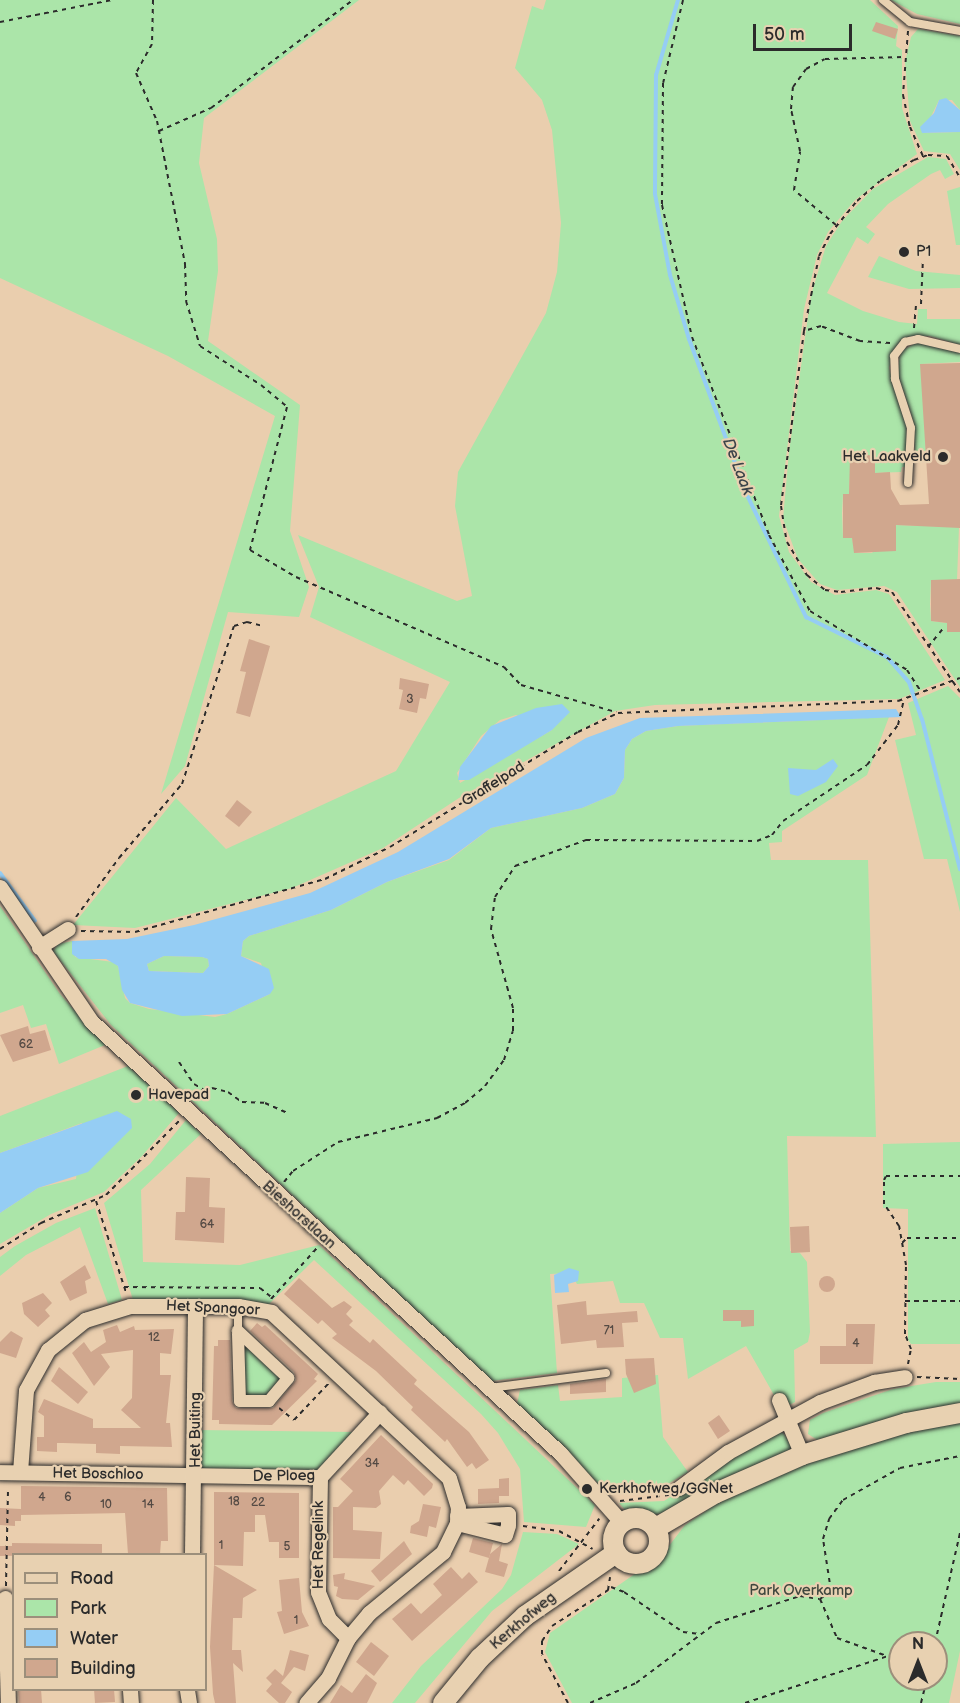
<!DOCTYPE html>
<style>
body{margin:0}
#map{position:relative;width:960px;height:1703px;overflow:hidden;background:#eaceae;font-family:"Balsamiq Sans",sans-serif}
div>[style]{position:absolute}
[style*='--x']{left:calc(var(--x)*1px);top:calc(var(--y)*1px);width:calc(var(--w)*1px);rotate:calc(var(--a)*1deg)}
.green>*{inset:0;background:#abe5a9}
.water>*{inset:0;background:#95cdf4}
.stream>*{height:4px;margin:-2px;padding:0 2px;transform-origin:2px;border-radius:2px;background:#95cdf4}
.building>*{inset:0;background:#d0a78e}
.round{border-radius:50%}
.path>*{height:2px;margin-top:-1px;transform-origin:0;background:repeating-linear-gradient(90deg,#2b2b2b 0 4.5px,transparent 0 9px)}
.roads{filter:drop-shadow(0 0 2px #2b2b2b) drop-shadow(0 0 2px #2b2b2b)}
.service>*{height:8px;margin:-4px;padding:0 4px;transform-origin:4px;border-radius:4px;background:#e8d1b1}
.pedestrian>*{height:12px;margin:-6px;padding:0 6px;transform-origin:6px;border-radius:6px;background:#e8d1b1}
.minor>*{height:15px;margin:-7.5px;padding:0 7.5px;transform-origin:7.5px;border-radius:7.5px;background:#e8d1b1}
.tertiary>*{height:20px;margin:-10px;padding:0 10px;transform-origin:10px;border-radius:10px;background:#e8d1b1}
.tertiary>.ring{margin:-10px;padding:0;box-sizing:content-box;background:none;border:20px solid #e8d1b1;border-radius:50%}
.dots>*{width:16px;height:16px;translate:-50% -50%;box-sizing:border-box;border:3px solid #e8d1b1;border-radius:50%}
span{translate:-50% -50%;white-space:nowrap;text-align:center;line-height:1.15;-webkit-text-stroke:4.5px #e8d1b1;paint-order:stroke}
.number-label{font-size:12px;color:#544a44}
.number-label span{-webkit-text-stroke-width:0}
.poi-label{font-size:15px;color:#2b2b2b}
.left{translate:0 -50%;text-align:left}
.right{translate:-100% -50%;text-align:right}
.street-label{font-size:15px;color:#2b2b2b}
.park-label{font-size:15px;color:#3e473e}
.water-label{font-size:16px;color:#3b4349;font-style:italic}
.legend{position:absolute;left:12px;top:1553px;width:195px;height:138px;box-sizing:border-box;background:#e8d1b1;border:2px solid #9c8f7b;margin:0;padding:8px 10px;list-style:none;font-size:18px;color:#2b2b2b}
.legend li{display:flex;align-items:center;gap:12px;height:30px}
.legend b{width:30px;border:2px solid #9c8f7b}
.north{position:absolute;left:888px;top:1631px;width:60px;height:60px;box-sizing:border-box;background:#e8d1b1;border:2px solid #9c8f7b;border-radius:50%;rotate:0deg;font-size:16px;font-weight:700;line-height:24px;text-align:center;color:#2b2b2b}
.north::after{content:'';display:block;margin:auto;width:21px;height:27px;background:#2b2b2b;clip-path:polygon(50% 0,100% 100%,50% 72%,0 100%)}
.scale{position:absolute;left:753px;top:24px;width:99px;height:27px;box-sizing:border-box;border:3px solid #2b2b2b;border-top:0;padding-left:8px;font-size:18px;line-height:21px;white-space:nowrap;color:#2b2b2b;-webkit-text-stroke:4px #e8d1b1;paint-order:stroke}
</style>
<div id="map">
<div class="green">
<i style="clip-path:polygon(0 0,359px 0,204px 118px,199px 163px,217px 239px,218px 271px,208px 341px,300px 405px,290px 531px,309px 587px,299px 617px,228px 612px,185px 766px,161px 794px,275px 416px,168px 356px,0 278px)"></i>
<i style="clip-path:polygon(evenodd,546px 0,870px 0,898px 26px,896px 46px,902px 50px,902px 108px,917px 154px,855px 200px,828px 232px,817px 255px,804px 309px,779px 516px,789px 552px,811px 582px,835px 595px,876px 590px,889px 594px,945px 680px,899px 699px,655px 705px,615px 711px,459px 798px,383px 848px,292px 888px,135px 928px,73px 925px,176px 798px,226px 849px,396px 771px,450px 682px,310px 617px,319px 587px,298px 535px,457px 601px,472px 596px,455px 506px,458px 472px,546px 313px,557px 272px,561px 223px,552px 130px,542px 100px,515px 68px,532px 6px,543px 10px,546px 0,516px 715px,552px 730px,460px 783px,457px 773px,481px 736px,500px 720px,516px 715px)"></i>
<i style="clip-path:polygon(891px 0,960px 0,960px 24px,917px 14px)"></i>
<i style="clip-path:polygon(918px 29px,960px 36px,960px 110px,952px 100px,939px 100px,923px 133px,960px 132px,960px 170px,950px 154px,924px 151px,910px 121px,905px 62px,911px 37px)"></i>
<i style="clip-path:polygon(928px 157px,946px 159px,954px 174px,945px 179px,940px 170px,931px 174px,888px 204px,866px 227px,875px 234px,868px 244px,857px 237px,827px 293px,863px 311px,899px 322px,917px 324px,918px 309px,927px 309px,927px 319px,960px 319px,960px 345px,930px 336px,912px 336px,894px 350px,889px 368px,906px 420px,908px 467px,902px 467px,901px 472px,875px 473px,875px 458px,851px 456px,849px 494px,843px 494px,842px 513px,843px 538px,852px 538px,855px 553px,872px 553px,895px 525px,959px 527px,957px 580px,931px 580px,930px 604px,931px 621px,947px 623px,947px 632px,960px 632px,960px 687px,897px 592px,884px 586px,837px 590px,820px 584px,798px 559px,783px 519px,789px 452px,811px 295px,826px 246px,842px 221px,873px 189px)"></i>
<i style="clip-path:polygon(960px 187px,960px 245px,956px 245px,947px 191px)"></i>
<i style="clip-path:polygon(879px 256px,916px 271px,960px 275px,960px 288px,909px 289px,868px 277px)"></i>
<i style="clip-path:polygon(918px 342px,960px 353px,960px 362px,921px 364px,926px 451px,915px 451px,913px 420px,897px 372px,901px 351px)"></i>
<i style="clip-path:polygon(948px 686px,960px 698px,960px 912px,947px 859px,924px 859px,895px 740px,916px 735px,908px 703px)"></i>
<i style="clip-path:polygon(889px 717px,867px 775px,782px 831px,782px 842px,769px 843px,771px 860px,868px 860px,876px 1137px,787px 1136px,790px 1251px,800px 1253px,807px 1262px,810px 1332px,808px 1342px,794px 1350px,795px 1402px,782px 1409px,746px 1346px,688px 1379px,683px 1338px,660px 1338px,644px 1303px,620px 1303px,613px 1281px,577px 1284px,571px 1273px,550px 1274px,557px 1373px,491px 1381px,111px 1025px,53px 951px,58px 944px,72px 941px,75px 957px,113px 962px,118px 966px,125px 998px,130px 1003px,149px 1009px,215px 1017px,227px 1014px,270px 994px,261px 963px,241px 956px,243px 941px,249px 936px,331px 910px,387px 882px,449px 860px,491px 828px,582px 808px,615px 794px,624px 778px,625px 750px,632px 739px,646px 731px,678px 726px)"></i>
<i style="clip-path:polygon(0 906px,60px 994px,105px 1045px,59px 1064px,46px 1024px,31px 1028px,23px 1005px,0 1013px)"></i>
<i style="clip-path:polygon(164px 956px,202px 957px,208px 959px,209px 966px,203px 973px,149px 971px,147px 964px)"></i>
<i style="clip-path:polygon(128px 1066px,179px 1113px,142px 1156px,104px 1192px,51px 1214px,0 1244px,0 1213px,38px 1188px,76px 1179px,82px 1123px,0 1153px,0 1116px)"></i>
<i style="clip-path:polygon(186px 1120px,201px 1134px,141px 1190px,143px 1262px,240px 1265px,319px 1245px,595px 1505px,586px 1527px,524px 1522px,520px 1469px,498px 1433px,481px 1414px,314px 1260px,268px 1305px,133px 1300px,104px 1203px,150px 1164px)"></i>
<i style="clip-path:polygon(960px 1142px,960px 1344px,911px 1344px,908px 1340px,908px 1209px,883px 1208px,883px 1144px)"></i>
<i style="clip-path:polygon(95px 1208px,122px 1300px,108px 1304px,80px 1227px,26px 1255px,0 1276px,0 1257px,15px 1246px,56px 1223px)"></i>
<i style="clip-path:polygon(241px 1338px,285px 1379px,268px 1399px,242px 1398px)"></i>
<i style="clip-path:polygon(658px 1375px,663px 1437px,688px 1472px,656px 1491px,609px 1494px,517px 1404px,520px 1390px,558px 1385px,560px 1401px,622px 1397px,622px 1378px)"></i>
<i style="clip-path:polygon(936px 1382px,960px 1382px,960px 1406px,819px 1441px,808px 1434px,810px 1420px,823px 1413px,893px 1389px)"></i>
<i style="clip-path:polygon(evenodd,960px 1423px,960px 1651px,949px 1703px,572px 1703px,545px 1652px,550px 1633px,662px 1555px,685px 1525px,718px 1503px,783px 1471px,913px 1430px,960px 1423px,900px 1643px,936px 1643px,936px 1679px,900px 1679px,900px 1643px)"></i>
<i style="clip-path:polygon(199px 1430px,354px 1432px,317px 1472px,198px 1469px)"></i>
<i style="clip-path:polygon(772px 1431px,783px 1433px,791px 1444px,790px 1451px,667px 1512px,647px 1516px,626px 1511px,619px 1503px,664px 1501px)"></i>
<i style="clip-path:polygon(523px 1532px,557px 1534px,579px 1544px,492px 1611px,415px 1703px,392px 1703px,421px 1666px,502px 1589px,511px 1575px)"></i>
</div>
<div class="water">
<i style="clip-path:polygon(946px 98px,960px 110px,960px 132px,922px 133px,920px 127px,934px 113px,939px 100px)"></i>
<i style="clip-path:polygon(562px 704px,570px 712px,552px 730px,469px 780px,458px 780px,460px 767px,491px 726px,536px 708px)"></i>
<i style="clip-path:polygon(evenodd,896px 709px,901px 717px,678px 726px,646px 731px,632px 739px,625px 750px,624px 778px,615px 794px,582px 808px,491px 828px,449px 859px,387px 882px,331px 910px,249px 936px,243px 941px,241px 956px,269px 969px,274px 988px,270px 994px,227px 1014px,182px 1016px,130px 1003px,122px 990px,118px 966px,106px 959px,79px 959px,72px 954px,72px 941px,127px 939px,194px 925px,310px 893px,398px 852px,586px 738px,640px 718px,896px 709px,164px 956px,202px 957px,208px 959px,209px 966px,203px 973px,149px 971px,147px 964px,164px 956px)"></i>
<i style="clip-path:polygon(833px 759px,838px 766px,826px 782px,798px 796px,790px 794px,788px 768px,816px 770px)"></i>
<i style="clip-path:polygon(117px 1111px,131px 1119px,132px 1128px,88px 1172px,38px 1188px,0 1213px,0 1153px)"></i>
<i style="clip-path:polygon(569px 1268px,579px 1271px,578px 1281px,568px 1284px,569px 1292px,555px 1293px,554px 1275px)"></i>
</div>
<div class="stream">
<i style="--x:678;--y:0;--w:78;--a:106.3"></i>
<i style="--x:656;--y:75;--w:119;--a:90.5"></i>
<i style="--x:655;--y:194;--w:82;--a:79.5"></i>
<i style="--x:670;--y:275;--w:67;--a:73.5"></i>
<i style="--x:689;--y:339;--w:166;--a:69.6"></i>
<i style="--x:747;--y:495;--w:136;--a:64.2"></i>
<i style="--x:806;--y:617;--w:90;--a:26.3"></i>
<i style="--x:887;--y:657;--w:33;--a:49"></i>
<i style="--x:909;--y:682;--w:39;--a:71"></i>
<i style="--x:922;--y:719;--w:155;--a:75.8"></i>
<i style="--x:0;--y:873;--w:59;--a:53.9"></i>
</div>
<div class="building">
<i style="clip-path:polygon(876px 22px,898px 29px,895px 39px,872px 31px)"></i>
<i style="clip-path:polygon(960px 363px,960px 528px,896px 525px,896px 551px,854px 553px,852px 538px,843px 538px,843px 494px,849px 494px,850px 456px,869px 455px,875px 458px,875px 473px,890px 472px,891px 489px,900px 505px,929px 504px,920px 364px)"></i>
<i style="clip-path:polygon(960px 579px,960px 632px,947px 632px,947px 623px,931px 621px,931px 580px)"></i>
<i style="clip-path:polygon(249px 639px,270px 646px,250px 717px,236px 713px,246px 672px,240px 671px)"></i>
<i style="clip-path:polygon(400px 678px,429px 684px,426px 699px,420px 698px,417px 713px,399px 709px,403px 690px,399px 689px)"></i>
<i style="clip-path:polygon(237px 800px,252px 812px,239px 827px,225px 816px)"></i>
<i style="clip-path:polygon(28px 1026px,30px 1034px,45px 1030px,51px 1050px,13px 1062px,0 1035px)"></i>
<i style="clip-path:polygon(186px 1177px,210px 1178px,209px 1207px,225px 1208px,224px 1243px,175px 1240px,176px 1212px,185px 1212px)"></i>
<i style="clip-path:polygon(809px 1226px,810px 1252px,791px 1253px,790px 1227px)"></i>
<i style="clip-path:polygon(85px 1265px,91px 1278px,85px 1281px,87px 1293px,70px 1301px,60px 1282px)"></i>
<i class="round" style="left:819px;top:1276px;width:16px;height:16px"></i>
<i style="clip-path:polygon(299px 1278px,332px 1308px,344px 1301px,352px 1307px,346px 1314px,353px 1321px,349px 1325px,370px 1343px,373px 1339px,417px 1380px,414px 1384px,469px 1432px,489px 1460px,476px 1469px,472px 1463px,467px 1467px,447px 1439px,445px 1442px,411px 1410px,413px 1407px,376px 1371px,332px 1338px,337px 1334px,322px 1320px,318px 1324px,284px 1294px)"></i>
<i style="clip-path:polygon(43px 1293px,52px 1303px,45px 1310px,50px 1316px,38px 1327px,24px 1314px,22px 1303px)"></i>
<i style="clip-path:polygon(586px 1301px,587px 1315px,637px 1311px,638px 1322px,622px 1323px,624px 1347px,597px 1348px,596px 1340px,561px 1344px,557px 1305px)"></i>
<i style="clip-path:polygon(723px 1310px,754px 1310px,754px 1326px,741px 1327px,741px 1321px,723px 1321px)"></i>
<i style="clip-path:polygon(257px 1323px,262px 1327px,265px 1325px,318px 1374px,314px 1379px,317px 1381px,272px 1425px,219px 1424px,219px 1420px,212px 1420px,214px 1346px,218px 1346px,218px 1340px,230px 1340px,232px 1401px,236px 1408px,273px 1408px,296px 1380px,294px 1372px,250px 1331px)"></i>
<i style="clip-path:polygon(846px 1324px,875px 1324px,873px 1364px,820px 1364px,820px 1346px,846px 1346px)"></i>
<i style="clip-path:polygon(117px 1325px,120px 1332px,134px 1326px,135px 1330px,174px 1329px,171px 1354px,160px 1353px,160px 1375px,171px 1375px,166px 1423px,170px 1423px,172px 1447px,120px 1446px,120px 1454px,96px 1453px,96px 1444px,63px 1443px,57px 1443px,57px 1452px,37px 1451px,37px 1437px,44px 1437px,44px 1416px,38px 1412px,44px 1399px,93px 1419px,93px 1428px,141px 1428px,121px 1410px,132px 1398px,133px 1350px,101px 1354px,110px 1367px,94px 1386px,72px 1353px,84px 1342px,91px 1352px,106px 1342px,103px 1330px)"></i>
<i style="clip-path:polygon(11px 1331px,23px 1338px,16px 1358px,0 1353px,0 1342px)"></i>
<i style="clip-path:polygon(654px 1358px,656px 1384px,634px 1393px,626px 1374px,625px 1359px)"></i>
<i style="clip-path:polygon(59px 1367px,88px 1392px,78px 1404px,51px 1381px)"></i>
<i style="clip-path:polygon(606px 1379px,606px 1392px,570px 1394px,570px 1384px)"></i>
<i style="clip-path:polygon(719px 1415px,730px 1431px,718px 1439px,708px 1423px)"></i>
<i style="clip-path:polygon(381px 1435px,433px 1484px,432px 1488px,424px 1496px,408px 1480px,404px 1485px,393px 1475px,379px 1491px,381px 1504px,376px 1508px,353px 1507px,353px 1530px,382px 1532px,380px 1559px,333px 1558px,333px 1507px,338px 1507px,353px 1491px,340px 1479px)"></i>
<i style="clip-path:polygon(509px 1478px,509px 1496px,499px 1496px,499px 1479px)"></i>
<i style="clip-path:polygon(21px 1486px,167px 1488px,168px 1541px,161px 1541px,160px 1554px,128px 1554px,125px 1513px,21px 1515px,21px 1521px,15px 1521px,15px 1526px,0 1525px,0 1508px,21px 1509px)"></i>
<i style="clip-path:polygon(499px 1488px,499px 1503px,478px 1504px,478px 1489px)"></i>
<i style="clip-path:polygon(214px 1492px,299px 1493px,299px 1558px,279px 1558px,279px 1542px,269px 1542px,265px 1515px,255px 1515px,255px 1532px,244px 1532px,243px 1566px,214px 1565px)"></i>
<i style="clip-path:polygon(423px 1504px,441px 1507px,436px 1528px,429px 1526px,427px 1537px,410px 1533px,411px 1526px,419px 1521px)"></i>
<i style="clip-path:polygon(473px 1538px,493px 1543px,489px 1558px,469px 1552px)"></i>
<i style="clip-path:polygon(404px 1541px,412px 1554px,380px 1582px,371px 1571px)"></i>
<i style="clip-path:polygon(12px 1543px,102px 1544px,102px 1554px,0 1556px,0 1546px,12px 1546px)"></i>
<i style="clip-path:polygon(502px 1544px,499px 1561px,508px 1564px,504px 1577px,485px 1572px,490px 1554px)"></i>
<i style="clip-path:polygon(214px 1565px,257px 1590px,243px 1598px,242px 1618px,233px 1618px,232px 1650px,241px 1650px,243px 1672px,233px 1663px,236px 1703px,215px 1703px,213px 1694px,210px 1647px)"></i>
<i style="clip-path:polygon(451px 1567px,462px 1579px,469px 1572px,478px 1582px,412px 1641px,392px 1619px,411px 1603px,421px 1614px,442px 1595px,433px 1584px)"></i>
<i style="clip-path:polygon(345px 1573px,344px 1579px,375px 1586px,358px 1600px,342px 1599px,336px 1596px,338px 1587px,334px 1586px,333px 1575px)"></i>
<i style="clip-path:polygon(299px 1578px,302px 1612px,309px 1626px,284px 1634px,277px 1612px,282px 1611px,279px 1580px)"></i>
<i style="clip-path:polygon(371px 1642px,389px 1656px,374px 1676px,356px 1662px)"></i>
<i style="clip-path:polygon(290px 1650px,309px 1655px,305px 1671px,294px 1667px,281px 1683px,292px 1692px,285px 1703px,279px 1703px,266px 1691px,272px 1684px,266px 1678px,275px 1669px,283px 1676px)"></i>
<i style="clip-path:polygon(366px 1674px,377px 1683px,367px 1703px,330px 1703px,341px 1685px,352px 1693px)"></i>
<i style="clip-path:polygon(18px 1689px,41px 1689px,42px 1703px,19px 1703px)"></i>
<i style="clip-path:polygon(94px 1689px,114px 1689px,115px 1702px,95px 1703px)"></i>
</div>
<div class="path">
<i style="--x:153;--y:0;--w:44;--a:91.3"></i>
<i style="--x:152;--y:44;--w:33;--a:119"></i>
<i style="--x:136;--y:73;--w:52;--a:66.4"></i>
<i style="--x:157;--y:121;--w:146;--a:78.9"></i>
<i style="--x:185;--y:264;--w:37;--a:88"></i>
<i style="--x:186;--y:301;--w:47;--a:72.7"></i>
<i style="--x:200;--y:346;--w:72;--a:32.6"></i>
<i style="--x:261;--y:385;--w:34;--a:40"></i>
<i style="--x:287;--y:407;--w:148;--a:104.5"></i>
<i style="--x:250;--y:550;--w:53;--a:30.4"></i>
<i style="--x:296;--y:577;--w:227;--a:23.4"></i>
<i style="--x:504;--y:667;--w:25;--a:47"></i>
<i style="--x:521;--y:685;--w:99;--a:15.9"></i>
<i style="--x:683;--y:0;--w:85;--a:103.5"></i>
<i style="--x:663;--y:83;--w:122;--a:90.5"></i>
<i style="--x:662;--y:205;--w:135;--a:77.2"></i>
<i style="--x:692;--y:337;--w:212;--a:68.7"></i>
<i style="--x:769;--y:535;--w:86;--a:61.7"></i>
<i style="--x:810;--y:611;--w:114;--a:31.3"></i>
<i style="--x:907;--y:670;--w:27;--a:57"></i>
<i style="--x:0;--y:22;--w:114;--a:-11.1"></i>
<i style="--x:908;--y:31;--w:64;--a:94.5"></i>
<i style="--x:903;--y:95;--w:33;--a:78"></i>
<i style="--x:910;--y:127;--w:32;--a:66"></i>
<i style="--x:159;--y:131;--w:57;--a:-23.9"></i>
<i style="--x:211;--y:108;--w:178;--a:-37.3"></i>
<i style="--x:836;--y:225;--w:55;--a:-140.2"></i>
<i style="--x:794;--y:190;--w:39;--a:-81"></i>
<i style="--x:800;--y:151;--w:43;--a:-102.1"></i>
<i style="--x:791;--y:109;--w:22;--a:-85"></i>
<i style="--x:793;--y:87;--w:22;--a:-54"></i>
<i style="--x:806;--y:69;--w:21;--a:-28"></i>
<i style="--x:825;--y:59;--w:79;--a:-1.5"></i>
<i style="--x:921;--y:304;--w:45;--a:-87.5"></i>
<i style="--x:914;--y:328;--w:24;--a:-85"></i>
<i style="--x:804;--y:331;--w:177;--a:97.5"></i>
<i style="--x:781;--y:506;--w:36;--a:81"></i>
<i style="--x:787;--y:542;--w:39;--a:59"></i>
<i style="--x:807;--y:575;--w:23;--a:40"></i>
<i style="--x:825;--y:590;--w:16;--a:7"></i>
<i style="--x:841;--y:592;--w:35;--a:-7"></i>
<i style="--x:876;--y:588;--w:16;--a:14"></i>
<i style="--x:892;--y:592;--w:121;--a:55.8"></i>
<i style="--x:890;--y:343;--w:30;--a:-176"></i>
<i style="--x:860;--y:341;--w:42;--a:-159"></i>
<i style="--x:821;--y:326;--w:18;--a:164"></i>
<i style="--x:804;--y:331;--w:76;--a:-78.7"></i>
<i style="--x:819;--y:256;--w:25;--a:-63"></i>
<i style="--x:830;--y:234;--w:43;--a:-50.7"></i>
<i style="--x:857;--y:201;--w:30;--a:-41"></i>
<i style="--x:880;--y:181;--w:40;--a:-32"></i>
<i style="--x:914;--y:160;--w:15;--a:-20"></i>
<i style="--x:928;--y:155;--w:19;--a:3"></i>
<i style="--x:947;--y:156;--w:26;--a:59"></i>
<i style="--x:928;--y:647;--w:26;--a:-51"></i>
<i style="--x:76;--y:917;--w:73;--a:-53.9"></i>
<i style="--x:119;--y:858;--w:97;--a:-49.6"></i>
<i style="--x:182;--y:784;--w:166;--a:-71.8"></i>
<i style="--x:234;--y:626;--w:14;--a:-17"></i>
<i style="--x:247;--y:622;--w:16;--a:14"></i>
<i style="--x:81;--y:931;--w:54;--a:1.1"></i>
<i style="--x:135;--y:932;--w:197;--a:-15.6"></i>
<i style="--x:325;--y:879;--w:72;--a:-26.2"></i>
<i style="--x:390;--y:847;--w:220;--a:-31.5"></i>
<i style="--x:578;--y:732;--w:44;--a:-25.4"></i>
<i style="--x:618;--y:713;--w:280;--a:-2.5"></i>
<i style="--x:898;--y:701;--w:66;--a:-20.4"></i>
<i style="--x:179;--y:1062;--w:27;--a:56"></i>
<i style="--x:194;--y:1084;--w:12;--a:31"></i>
<i style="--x:196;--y:1097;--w:18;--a:-29"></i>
<i style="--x:212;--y:1088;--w:16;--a:14"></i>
<i style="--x:228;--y:1092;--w:17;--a:36"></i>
<i style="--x:242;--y:1102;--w:23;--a:2"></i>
<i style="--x:265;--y:1103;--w:24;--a:24"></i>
<i style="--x:284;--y:1182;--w:14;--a:-51"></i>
<i style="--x:293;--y:1171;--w:54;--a:-32.8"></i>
<i style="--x:338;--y:1142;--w:102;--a:-13.6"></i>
<i style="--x:437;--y:1118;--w:32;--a:-28"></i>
<i style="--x:465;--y:1103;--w:26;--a:-40"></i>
<i style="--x:485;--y:1086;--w:32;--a:-54"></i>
<i style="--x:504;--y:1060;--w:30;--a:-73"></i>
<i style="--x:513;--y:1031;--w:23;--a:-90"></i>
<i style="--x:513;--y:1008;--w:82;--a:-105.6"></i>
<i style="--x:491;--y:929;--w:32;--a:-83"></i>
<i style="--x:495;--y:897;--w:37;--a:-57"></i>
<i style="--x:515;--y:866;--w:76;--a:-20.1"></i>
<i style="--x:586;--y:840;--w:171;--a:0.3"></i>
<i style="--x:757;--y:841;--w:16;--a:-22"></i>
<i style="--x:772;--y:835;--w:18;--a:-52"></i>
<i style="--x:783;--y:821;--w:101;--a:-33.7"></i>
<i style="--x:867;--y:765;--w:51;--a:-52.2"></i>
<i style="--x:898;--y:725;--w:26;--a:-77"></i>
<i style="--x:96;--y:1201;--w:96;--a:71.8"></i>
<i style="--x:902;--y:1243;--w:7;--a:-45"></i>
<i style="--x:907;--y:1238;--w:53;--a:0"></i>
<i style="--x:0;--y:1249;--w:49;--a:-32.4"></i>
<i style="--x:41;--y:1223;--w:71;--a:-23.3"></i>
<i style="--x:106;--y:1195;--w:105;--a:-45.4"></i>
<i style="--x:124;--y:1287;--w:136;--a:0.4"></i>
<i style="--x:260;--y:1288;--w:14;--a:39"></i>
<i style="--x:271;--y:1299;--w:69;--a:-48"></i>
<i style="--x:905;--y:1301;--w:55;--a:0"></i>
<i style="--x:908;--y:1364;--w:15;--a:-79"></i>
<i style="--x:911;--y:1349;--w:16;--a:-112"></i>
<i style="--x:905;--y:1334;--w:69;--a:-89.2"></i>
<i style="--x:906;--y:1265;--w:40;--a:-100"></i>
<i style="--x:899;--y:1226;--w:27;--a:-124"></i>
<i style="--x:884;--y:1204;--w:24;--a:-90"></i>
<i style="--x:884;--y:1180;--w:4;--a:-63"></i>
<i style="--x:886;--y:1176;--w:74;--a:0"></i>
<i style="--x:917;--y:1377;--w:43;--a:2.7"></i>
<i style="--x:279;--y:1408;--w:19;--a:39"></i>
<i style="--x:294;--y:1420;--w:50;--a:-46.6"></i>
<i style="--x:620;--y:1501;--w:49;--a:-7"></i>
<i style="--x:523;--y:1526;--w:36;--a:8"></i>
<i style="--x:559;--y:1531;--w:38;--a:28"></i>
<i style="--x:559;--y:1571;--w:66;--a:-52.4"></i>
<i style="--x:6;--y:1586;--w:99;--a:-88.8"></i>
<i style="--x:611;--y:1587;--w:14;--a:21"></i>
<i style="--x:624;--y:1592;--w:71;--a:34.1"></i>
<i style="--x:683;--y:1632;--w:17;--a:7"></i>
<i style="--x:820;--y:1599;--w:14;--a:-36"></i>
<i style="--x:831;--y:1591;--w:53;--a:-98.7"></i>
<i style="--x:823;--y:1539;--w:21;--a:-73"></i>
<i style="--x:829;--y:1519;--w:24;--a:-54"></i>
<i style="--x:843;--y:1500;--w:65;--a:-29.3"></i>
<i style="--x:900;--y:1468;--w:61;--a:-11.3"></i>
<i style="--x:928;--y:1643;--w:8;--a:-23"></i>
<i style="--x:935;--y:1643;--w:113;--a:-77.2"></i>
<i style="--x:568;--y:1703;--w:55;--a:-118"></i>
<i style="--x:542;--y:1654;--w:13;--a:-90"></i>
<i style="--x:542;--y:1641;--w:18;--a:-56"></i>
<i style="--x:552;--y:1626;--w:67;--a:-32.7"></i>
<i style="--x:608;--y:1590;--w:13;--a:-81"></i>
<i style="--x:590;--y:1703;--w:50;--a:-23.5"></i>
<i style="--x:636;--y:1683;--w:100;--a:-36.9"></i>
<i style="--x:716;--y:1623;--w:88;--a:-17.8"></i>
<i style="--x:800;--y:1596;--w:20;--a:9"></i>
<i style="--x:820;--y:1599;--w:43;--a:66.4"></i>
<i style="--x:837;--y:1638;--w:53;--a:19.8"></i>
<i style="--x:745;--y:1703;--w:163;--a:-18.2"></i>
<i style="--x:921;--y:1703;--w:25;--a:-76"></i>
</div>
<div class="roads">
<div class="service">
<i style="--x:883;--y:0;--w:35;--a:39"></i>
<i style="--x:910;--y:22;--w:51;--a:10.2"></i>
<i style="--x:908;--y:483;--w:55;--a:-86.9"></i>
<i style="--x:911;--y:428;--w:52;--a:-108.1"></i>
<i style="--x:895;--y:379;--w:23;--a:-92"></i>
<i style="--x:894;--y:356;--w:18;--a:-52"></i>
<i style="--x:905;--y:342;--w:13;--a:-13"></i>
<i style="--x:918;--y:339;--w:43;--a:13.4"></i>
<i style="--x:238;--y:1334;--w:28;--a:-90"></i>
<i style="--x:490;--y:1388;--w:117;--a:-7.4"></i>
</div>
<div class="pedestrian">
<i style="--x:238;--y:1334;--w:67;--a:88.3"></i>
<i style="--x:240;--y:1401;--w:29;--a:0"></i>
<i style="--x:269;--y:1401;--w:30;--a:-50"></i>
<i style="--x:288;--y:1378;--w:69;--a:-136.8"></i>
</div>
<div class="minor">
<i style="--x:0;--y:887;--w:162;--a:55.8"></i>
<i style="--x:91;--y:1021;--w:639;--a:42.65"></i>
<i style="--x:561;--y:1454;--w:92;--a:48.5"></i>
<i style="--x:39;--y:947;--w:34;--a:-32"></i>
<i style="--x:779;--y:1400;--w:60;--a:67.3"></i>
<i style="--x:0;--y:1472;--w:320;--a:0.9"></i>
<i style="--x:320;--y:1477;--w:88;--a:-47.3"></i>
<i style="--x:20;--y:1472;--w:82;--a:-85.8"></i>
<i style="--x:26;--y:1390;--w:46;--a:-61.2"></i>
<i style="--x:48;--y:1350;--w:48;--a:-39"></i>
<i style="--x:85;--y:1320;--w:47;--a:-17.3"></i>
<i style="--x:130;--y:1306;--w:108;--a:0"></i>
<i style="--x:238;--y:1306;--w:34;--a:10"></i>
<i style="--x:271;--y:1312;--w:243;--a:43"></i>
<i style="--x:449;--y:1478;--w:30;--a:73"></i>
<i style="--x:458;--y:1507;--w:16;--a:94"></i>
<i style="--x:457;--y:1523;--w:32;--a:116"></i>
<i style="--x:443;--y:1552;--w:96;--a:140.5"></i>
<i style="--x:369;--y:1613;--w:33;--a:130"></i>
<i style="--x:348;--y:1638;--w:45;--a:116.6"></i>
<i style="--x:328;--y:1678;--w:33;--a:131"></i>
<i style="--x:320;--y:1477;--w:115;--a:91"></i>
<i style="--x:318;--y:1592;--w:29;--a:68"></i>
<i style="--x:329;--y:1619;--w:27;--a:45"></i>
<i style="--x:679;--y:1488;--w:61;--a:-36.3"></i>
<i style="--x:728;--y:1452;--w:105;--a:-28.5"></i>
<i style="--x:820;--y:1402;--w:58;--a:-20.3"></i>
<i style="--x:874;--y:1382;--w:31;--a:-9"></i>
<i style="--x:457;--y:1523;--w:49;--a:14"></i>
<i style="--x:505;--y:1535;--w:10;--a:-73"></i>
<i style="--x:508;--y:1525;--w:11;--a:-90"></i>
<i style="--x:508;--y:1514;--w:51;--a:177.8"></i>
<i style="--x:192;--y:1554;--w:248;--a:-89.3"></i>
<i style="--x:5;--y:1598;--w:105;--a:88.4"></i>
<i style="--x:130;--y:1690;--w:13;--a:86"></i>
<i style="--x:187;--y:1690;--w:13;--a:81"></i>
</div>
<div class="tertiary">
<i class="ring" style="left:613px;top:1518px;width:26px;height:26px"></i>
<i style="--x:656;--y:1528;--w:69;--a:-30.3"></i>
<i style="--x:716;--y:1493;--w:94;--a:-23.8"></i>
<i style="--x:802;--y:1455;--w:109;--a:-17.1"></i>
<i style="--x:906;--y:1423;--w:55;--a:-10.5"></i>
<i style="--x:443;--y:1703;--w:58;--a:-50.6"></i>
<i style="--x:480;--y:1658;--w:62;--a:-43"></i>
<i style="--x:525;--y:1616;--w:111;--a:-34.7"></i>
</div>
</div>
<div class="dots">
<i style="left:904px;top:252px;background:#2b2b2b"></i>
<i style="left:943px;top:457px;background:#2b2b2b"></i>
<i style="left:136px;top:1095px;background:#2b2b2b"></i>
<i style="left:587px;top:1489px;background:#2b2b2b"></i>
</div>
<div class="number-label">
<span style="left:410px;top:700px">3</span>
<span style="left:26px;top:1045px">62</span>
<span style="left:207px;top:1225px">64</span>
<span style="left:609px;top:1331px">71</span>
<span style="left:154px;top:1338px">12</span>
<span style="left:856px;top:1344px">4</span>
<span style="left:372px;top:1464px">34</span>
<span style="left:42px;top:1498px">4</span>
<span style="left:68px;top:1498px">6</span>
<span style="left:234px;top:1502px">18</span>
<span style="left:258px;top:1503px">22</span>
<span style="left:106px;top:1505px">10</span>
<span style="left:148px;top:1505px">14</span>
<span style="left:221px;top:1546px">1</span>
<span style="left:287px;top:1547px">5</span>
<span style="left:296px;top:1621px">1</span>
</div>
<div class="poi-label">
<span class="left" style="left:916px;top:252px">P1</span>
<span class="right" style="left:931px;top:457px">Het Laakveld</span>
<span class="left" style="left:148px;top:1095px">Havepad</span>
<span class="left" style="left:599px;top:1489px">Kerkhofweg/GGNet</span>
</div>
<div class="street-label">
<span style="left:493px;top:784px;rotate:-32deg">Graffelpad</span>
<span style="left:299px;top:1215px;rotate:42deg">Bieshorstlaan</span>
<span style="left:213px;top:1308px;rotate:3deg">Het Spangoor</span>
<span style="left:196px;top:1430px;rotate:-90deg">Het Buiting</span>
<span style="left:98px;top:1474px;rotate:1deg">Het Boschloo</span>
<span style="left:284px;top:1476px;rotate:-1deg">De Ploeg</span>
<span style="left:319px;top:1545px;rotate:-90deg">Het Regelink</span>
<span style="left:523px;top:1621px;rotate:-40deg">Kerkhofweg</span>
</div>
<div class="park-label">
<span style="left:801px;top:1591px">Park Overkamp</span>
</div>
<div class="water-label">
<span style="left:737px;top:467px;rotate:69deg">De Laak</span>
</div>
<ul class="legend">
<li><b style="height:8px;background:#e8d1b1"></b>Road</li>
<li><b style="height:16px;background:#abe5a9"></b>Park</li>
<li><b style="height:16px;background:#95cdf4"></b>Water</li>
<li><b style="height:16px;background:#d0a78e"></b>Building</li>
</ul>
<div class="north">N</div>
<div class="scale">50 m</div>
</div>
